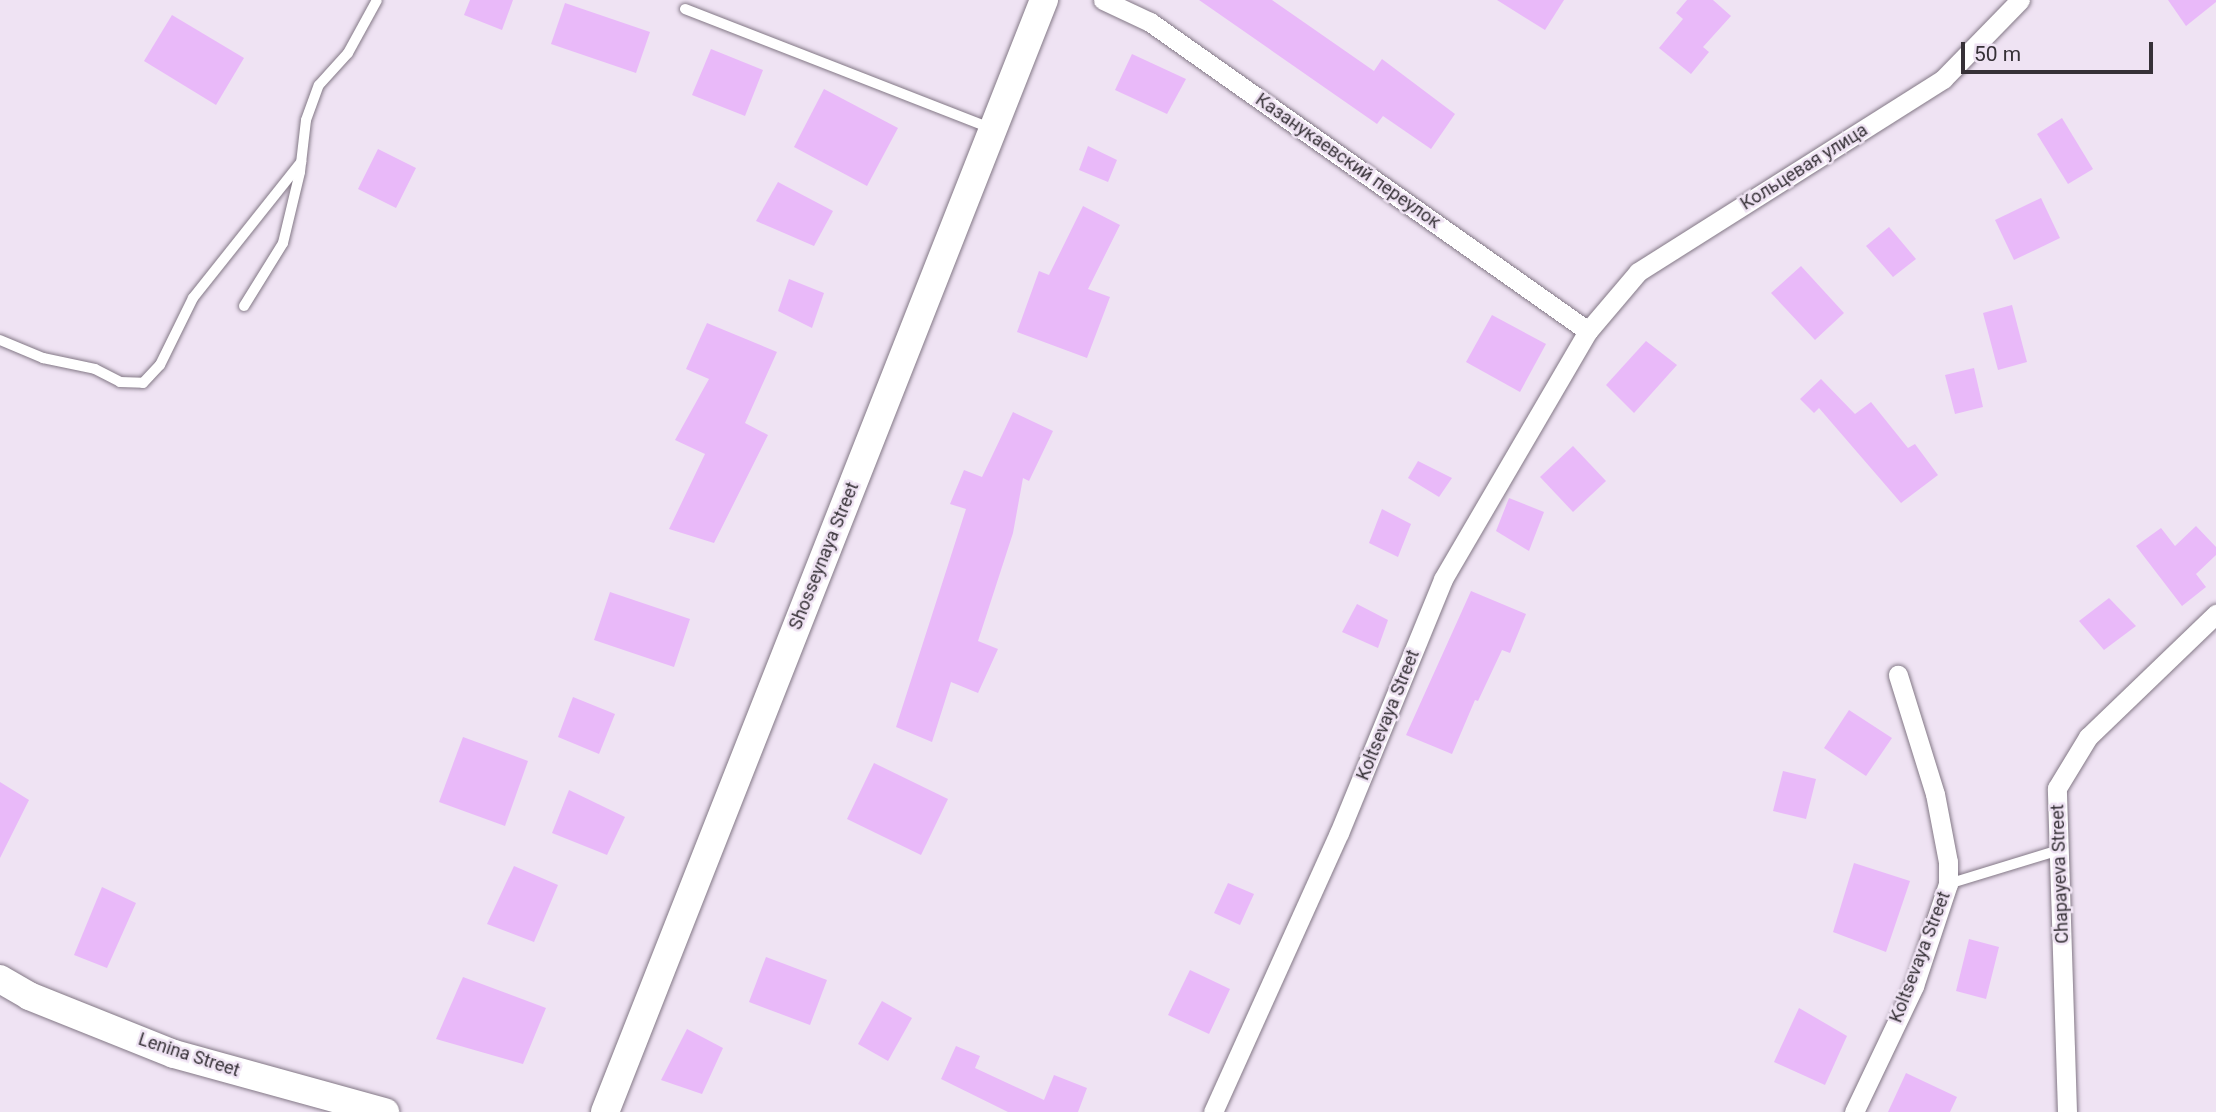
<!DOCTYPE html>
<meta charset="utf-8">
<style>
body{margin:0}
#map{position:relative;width:2216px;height:1112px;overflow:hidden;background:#efe3f3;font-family:Roboto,sans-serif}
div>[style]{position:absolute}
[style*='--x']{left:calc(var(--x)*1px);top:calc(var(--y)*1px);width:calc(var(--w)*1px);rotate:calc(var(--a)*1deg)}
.building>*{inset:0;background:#e9b9f9}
.roads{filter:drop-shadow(0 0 2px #837886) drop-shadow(0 0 2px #837886)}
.lane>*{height:10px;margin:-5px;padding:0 5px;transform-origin:5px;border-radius:5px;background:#fff}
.street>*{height:19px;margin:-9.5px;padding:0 9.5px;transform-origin:9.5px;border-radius:9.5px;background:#fff}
.secondary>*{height:28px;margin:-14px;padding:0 14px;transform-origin:14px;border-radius:14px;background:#fff}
span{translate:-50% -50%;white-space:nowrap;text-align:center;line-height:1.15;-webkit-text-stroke:5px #efe3f3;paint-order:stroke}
.street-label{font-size:18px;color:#363137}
.scale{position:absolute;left:1961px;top:42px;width:192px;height:32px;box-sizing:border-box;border:4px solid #363137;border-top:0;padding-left:9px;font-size:21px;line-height:24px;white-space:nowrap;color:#363137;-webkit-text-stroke:5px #efe3f3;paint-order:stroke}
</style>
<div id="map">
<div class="building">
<i style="clip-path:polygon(470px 0,513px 0,502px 30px,464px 15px)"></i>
<i style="clip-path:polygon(1199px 0,1272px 0,1374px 71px,1382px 59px,1455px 114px,1431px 149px,1383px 116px,1377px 124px)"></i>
<i style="clip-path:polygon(1497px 0,1564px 0,1545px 30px)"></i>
<i style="clip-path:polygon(1687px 0,1713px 0,1731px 16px,1703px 47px,1709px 52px,1691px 74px,1659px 48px,1683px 19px,1676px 13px)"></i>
<i style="clip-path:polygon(2168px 0,2216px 0,2216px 2px,2186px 26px)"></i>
<i style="clip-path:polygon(565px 3px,650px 32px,636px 73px,551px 44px)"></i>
<i style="clip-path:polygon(172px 15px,244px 58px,216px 105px,144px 61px)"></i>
<i style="clip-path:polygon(711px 49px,763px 70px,745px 116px,692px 95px)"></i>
<i style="clip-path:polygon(1132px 54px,1186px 79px,1167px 114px,1115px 90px)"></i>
<i style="clip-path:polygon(824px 89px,898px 128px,867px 186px,794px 147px)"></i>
<i style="clip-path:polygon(2062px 118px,2093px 169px,2068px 184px,2037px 134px)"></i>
<i style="clip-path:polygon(1088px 146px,1117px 160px,1108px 182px,1079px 170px)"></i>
<i style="clip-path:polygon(378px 149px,416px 168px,396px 208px,358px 189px)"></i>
<i style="clip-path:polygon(778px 182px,833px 211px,814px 246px,756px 221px)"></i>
<i style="clip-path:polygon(2041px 198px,2060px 238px,2014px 260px,1995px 220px)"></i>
<i style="clip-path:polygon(1083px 206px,1120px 225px,1088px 289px,1110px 297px,1087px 358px,1017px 332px,1039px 271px,1049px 275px)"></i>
<i style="clip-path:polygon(1889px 227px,1916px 259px,1893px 277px,1866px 246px)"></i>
<i style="clip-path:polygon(1801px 266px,1844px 313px,1815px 340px,1771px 293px)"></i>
<i style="clip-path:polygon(789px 279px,824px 293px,812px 328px,778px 311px)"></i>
<i style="clip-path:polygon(2012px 305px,2027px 362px,1998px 370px,1983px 313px)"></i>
<i style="clip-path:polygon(1492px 315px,1546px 344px,1520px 392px,1466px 362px)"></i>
<i style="clip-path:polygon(707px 323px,777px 352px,745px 423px,768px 435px,714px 543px,669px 529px,705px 454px,675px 440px,709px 379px,686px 369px)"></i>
<i style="clip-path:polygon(1646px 341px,1677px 365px,1634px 413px,1606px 385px)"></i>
<i style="clip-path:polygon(1974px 368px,1983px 407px,1955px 414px,1945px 375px)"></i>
<i style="clip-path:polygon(1821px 379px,1855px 414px,1871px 402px,1908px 448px,1915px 444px,1938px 475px,1901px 503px,1819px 408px,1814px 413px,1800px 399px)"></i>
<i style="clip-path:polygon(1013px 412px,1053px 431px,1029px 481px,1023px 478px,1013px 533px,978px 641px,998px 649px,978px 693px,951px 682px,932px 742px,896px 727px,966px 509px,950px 504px,964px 470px,982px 477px)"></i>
<i style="clip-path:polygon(1573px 446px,1606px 481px,1573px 512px,1540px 477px)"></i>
<i style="clip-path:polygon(1418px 461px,1452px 478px,1439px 497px,1408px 478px)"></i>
<i style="clip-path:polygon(1509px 498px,1544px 512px,1529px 551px,1496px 531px)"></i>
<i style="clip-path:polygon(1382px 509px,1411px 524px,1398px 557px,1369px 543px)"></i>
<i style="clip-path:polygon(2196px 526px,2216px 547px,2216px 555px,2196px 574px,2206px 587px,2182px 606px,2136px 546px,2161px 528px,2175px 546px)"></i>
<i style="clip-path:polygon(1471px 591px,1526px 614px,1510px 653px,1502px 650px,1478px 701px,1475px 700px,1452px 754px,1406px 735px)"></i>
<i style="clip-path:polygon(610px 592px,690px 619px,674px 667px,594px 640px)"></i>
<i style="clip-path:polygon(2109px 598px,2136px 626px,2104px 650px,2079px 621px)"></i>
<i style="clip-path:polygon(1357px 604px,1388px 620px,1378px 648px,1342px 632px)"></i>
<i style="clip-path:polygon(573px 697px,615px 714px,599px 754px,558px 737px)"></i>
<i style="clip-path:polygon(1849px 710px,1892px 738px,1866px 776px,1824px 748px)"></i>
<i style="clip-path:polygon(463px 737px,528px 761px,505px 826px,439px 802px)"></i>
<i style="clip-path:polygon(874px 763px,948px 799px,921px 855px,847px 819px)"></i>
<i style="clip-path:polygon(1783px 771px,1816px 779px,1806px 819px,1773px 811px)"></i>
<i style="clip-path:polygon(0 782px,29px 800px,0 858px)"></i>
<i style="clip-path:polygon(569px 790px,625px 817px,607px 855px,552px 833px)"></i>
<i style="clip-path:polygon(1854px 863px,1910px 881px,1886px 952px,1833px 932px)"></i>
<i style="clip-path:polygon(514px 866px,558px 885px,534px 942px,487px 924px)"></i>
<i style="clip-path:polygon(1228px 883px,1254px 894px,1240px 925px,1214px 913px)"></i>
<i style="clip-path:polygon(102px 887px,136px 903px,107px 968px,74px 955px)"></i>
<i style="clip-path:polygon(1969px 939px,1999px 947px,1986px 999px,1956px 991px)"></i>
<i style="clip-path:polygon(766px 957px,827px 980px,810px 1025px,749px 1002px)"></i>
<i style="clip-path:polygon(1190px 970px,1230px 989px,1209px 1034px,1168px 1015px)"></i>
<i style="clip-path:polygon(463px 977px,546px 1008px,523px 1064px,436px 1039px)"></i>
<i style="clip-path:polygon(882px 1001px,912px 1018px,888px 1061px,858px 1044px)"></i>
<i style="clip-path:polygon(1799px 1008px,1847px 1036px,1825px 1085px,1774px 1062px)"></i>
<i style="clip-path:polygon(687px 1029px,723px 1048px,702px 1094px,661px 1080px)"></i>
<i style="clip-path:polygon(956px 1046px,980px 1056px,975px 1068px,1044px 1100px,1054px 1075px,1087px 1088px,1078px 1112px,1008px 1112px,941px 1079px)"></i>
<i style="clip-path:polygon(1906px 1073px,1957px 1097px,1950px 1112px,1888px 1112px)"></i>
</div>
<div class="roads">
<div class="lane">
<i style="--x:685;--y:9;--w:328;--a:21.3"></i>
<i style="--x:244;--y:306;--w:74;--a:-58.2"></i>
<i style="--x:283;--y:243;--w:73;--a:-76.5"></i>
<i style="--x:300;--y:172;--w:52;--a:-83.4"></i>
<i style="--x:306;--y:120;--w:37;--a:-70"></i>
<i style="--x:319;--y:85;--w:43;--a:-47.8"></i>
<i style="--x:348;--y:53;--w:60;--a:-61.3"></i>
<i style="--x:0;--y:340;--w:47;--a:22.7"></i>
<i style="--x:43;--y:358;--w:53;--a:11.9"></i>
<i style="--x:95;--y:369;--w:28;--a:27"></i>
<i style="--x:120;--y:382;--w:23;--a:2"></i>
<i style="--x:143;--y:383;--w:25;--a:-47"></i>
<i style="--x:160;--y:365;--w:75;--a:-63.8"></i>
<i style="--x:193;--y:298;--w:174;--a:-51.5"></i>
<i style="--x:1948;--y:884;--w:116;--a:-17"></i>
</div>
<div class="street">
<i style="--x:1103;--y:0;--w:52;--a:25.1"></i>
<i style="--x:1150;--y:22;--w:536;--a:35.2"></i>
<i style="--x:1213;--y:1112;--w:306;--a:-65.7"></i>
<i style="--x:1339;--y:833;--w:274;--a:-67.7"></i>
<i style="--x:1443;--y:579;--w:287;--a:-59.7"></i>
<i style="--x:1588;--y:331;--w:77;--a:-49.7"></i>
<i style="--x:1638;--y:272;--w:361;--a:-32.3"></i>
<i style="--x:1943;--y:79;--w:110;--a:-45.7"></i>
<i style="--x:1854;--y:1112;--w:140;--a:-64.5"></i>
<i style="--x:1914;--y:986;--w:108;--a:-71.6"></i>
<i style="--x:1948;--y:884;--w:22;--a:-90"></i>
<i style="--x:1948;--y:862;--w:69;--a:-100.8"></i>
<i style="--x:1935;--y:794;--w:125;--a:-107.3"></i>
<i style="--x:2067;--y:1112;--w:324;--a:-91.8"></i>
<i style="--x:2057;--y:788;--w:60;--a:-58.7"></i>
<i style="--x:2088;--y:737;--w:178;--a:-43.9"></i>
</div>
<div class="secondary">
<i style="--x:0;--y:979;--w:34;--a:30"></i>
<i style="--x:29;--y:996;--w:156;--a:21.8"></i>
<i style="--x:174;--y:1054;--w:219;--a:15.4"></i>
<i style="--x:605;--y:1112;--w:1196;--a:-68.46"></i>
</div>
</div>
<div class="street-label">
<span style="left:1348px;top:161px;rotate:35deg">Казанукаевский переулок</span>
<span style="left:1804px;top:167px;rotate:-32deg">Кольцевая улица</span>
<span style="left:824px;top:556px;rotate:-68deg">Shosseynaya Street</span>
<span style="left:1388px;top:715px;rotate:-68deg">Koltsevaya Street</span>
<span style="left:2060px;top:874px;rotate:-92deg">Chapayeva Street</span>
<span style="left:1920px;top:957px;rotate:-69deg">Koltsevaya Street</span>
<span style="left:189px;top:1055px;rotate:18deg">Lenina Street</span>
</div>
<div class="scale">50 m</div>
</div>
